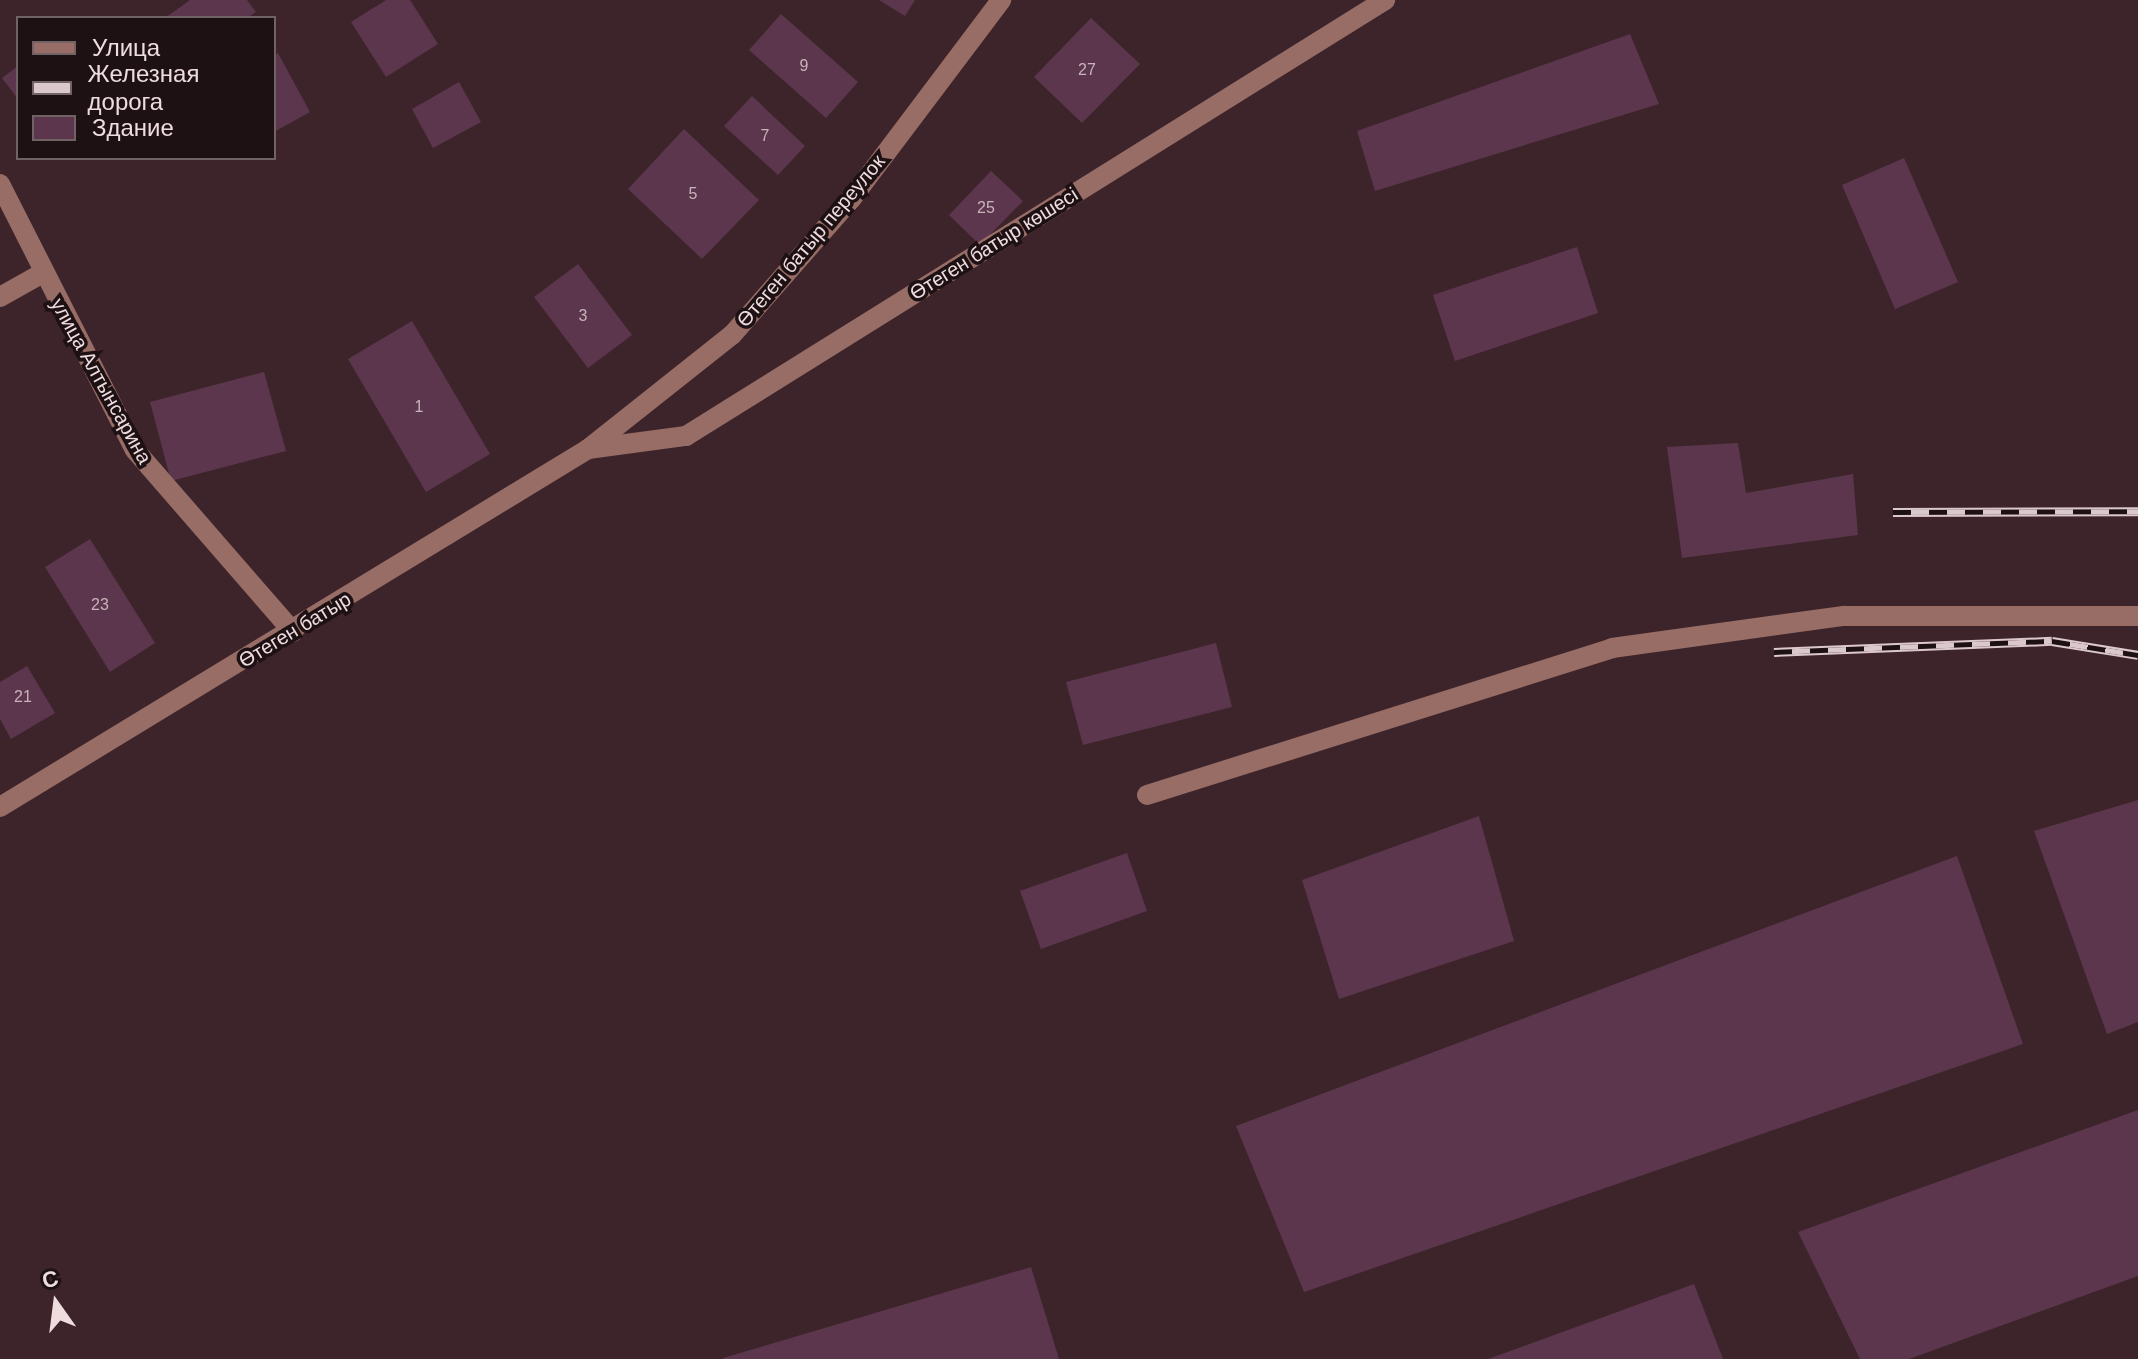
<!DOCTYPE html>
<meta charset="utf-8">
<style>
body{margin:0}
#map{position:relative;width:2138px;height:1359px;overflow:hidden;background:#3d242a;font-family:Arial,sans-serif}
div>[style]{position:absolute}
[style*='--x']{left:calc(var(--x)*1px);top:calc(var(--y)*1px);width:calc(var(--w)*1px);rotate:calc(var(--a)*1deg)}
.building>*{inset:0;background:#5b364d}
.minor>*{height:20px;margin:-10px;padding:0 10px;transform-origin:10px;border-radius:10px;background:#976d66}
.rail>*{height:9px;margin-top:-4.5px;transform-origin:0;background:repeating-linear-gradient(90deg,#1d1114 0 18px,#dbc8cc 0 36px);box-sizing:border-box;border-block:2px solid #dbc8cc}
span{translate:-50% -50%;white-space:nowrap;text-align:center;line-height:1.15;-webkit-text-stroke:7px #1d1114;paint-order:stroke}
.number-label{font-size:16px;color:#c9b2ba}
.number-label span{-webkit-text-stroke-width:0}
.street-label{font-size:20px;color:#eedcdf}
.legend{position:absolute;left:16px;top:16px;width:260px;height:144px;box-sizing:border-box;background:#1d1114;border:2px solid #716265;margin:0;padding:10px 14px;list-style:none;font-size:24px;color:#eedcdf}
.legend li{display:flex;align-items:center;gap:16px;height:40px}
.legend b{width:40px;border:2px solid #716265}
.north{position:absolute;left:16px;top:1263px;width:80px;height:80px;-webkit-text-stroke:6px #1d1114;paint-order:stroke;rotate:346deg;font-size:22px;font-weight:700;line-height:32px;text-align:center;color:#eedcdf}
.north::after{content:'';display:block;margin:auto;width:28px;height:36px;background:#eedcdf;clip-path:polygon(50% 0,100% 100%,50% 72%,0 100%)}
</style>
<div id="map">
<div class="building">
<i style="clip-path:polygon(190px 0,247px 0,256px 12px,247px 18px,165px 18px)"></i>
<i style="clip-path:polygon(386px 0,410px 0,438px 44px,386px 77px,351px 22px)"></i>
<i style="clip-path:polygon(879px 0,915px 0,905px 16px)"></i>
<i style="clip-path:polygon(781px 14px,858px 82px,826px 118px,749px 50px)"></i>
<i style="clip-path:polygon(1091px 18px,1140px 64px,1082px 123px,1034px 77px)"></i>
<i style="clip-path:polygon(1630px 34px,1659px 104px,1375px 191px,1357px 131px)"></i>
<i style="clip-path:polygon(278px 53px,310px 112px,274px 132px,274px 55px)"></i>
<i style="clip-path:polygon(18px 66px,18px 99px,2px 78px)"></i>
<i style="clip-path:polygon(459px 82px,481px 122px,433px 148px,412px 109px)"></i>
<i style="clip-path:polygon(752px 96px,805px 146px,778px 175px,724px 126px)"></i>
<i style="clip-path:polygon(684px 129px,759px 200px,702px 259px,628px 189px)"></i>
<i style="clip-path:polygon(1904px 158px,1958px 282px,1895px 309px,1842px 185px)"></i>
<i style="clip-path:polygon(991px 171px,1023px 201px,980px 245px,949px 215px)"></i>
<i style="clip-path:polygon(1577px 247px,1598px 313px,1455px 361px,1433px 295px)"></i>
<i style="clip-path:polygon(578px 264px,632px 335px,588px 368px,534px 297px)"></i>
<i style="clip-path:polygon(412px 321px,490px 454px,426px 492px,348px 359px)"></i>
<i style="clip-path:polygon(264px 372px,286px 451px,171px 481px,150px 402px)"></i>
<i style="clip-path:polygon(1738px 443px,1746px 493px,1853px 474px,1858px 535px,1682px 558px,1667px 447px)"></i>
<i style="clip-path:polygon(90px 539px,155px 643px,110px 672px,45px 567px)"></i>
<i style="clip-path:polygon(1216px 643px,1232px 707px,1083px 745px,1066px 682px)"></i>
<i style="clip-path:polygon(27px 666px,55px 713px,11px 739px,0 719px,0 682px)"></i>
<i style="clip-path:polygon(2138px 800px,2138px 1022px,2107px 1034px,2034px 831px)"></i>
<i style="clip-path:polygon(1479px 816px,1514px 941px,1339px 999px,1302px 880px)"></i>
<i style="clip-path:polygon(1127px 853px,1147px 911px,1041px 949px,1020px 891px)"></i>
<i style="clip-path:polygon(1957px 856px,2023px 1044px,1304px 1292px,1236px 1126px)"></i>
<i style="clip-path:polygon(2138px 1110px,2138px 1276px,1909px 1359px,1860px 1359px,1798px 1232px)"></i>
<i style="clip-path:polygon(1031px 1267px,1059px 1359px,723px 1359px,723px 1358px)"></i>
<i style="clip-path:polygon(1694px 1284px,1723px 1359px,1488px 1359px)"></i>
</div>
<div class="minor">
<i style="--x:0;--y:184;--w:298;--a:63.1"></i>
<i style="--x:135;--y:450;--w:241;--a:49"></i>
<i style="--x:0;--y:297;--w:49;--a:-29.2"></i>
<i style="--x:588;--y:449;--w:99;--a:-7.6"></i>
<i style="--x:686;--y:436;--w:824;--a:-31.95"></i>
<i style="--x:1147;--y:795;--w:488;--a:-17.5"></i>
<i style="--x:1612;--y:648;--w:234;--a:-7.9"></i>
<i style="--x:1844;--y:616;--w:294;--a:0"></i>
<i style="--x:0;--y:807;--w:688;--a:-31.33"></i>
<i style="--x:588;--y:449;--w:184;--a:-38.4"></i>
<i style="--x:732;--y:335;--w:182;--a:-48.8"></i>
<i style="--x:852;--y:198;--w:248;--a:-53"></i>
</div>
<div class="rail">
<i style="--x:1893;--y:512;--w:245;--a:-0.2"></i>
<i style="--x:1774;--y:652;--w:278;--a:-2.3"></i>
<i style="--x:2052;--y:641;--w:87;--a:9.2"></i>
</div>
<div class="number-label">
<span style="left:804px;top:66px">9</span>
<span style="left:1087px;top:70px">27</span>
<span style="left:765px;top:136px">7</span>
<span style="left:693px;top:194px">5</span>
<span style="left:986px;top:208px">25</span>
<span style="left:583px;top:316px">3</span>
<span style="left:419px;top:407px">1</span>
<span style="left:100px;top:605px">23</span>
<span style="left:23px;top:697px">21</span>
</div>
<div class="street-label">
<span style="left:811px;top:241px;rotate:-50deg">Өтеген батыр переулок</span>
<span style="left:994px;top:244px;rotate:-32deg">Өтеген батыр көшесі</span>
<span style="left:101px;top:381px;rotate:61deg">улица Алтынсарина</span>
<span style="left:295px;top:630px;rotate:-31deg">Өтеген батыр</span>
</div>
<ul class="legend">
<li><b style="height:10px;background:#976d66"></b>Улица</li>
<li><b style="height:10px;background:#dbc8cc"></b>Железная дорога</li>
<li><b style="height:22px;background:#5b364d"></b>Здание</li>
</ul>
<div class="north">С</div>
</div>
